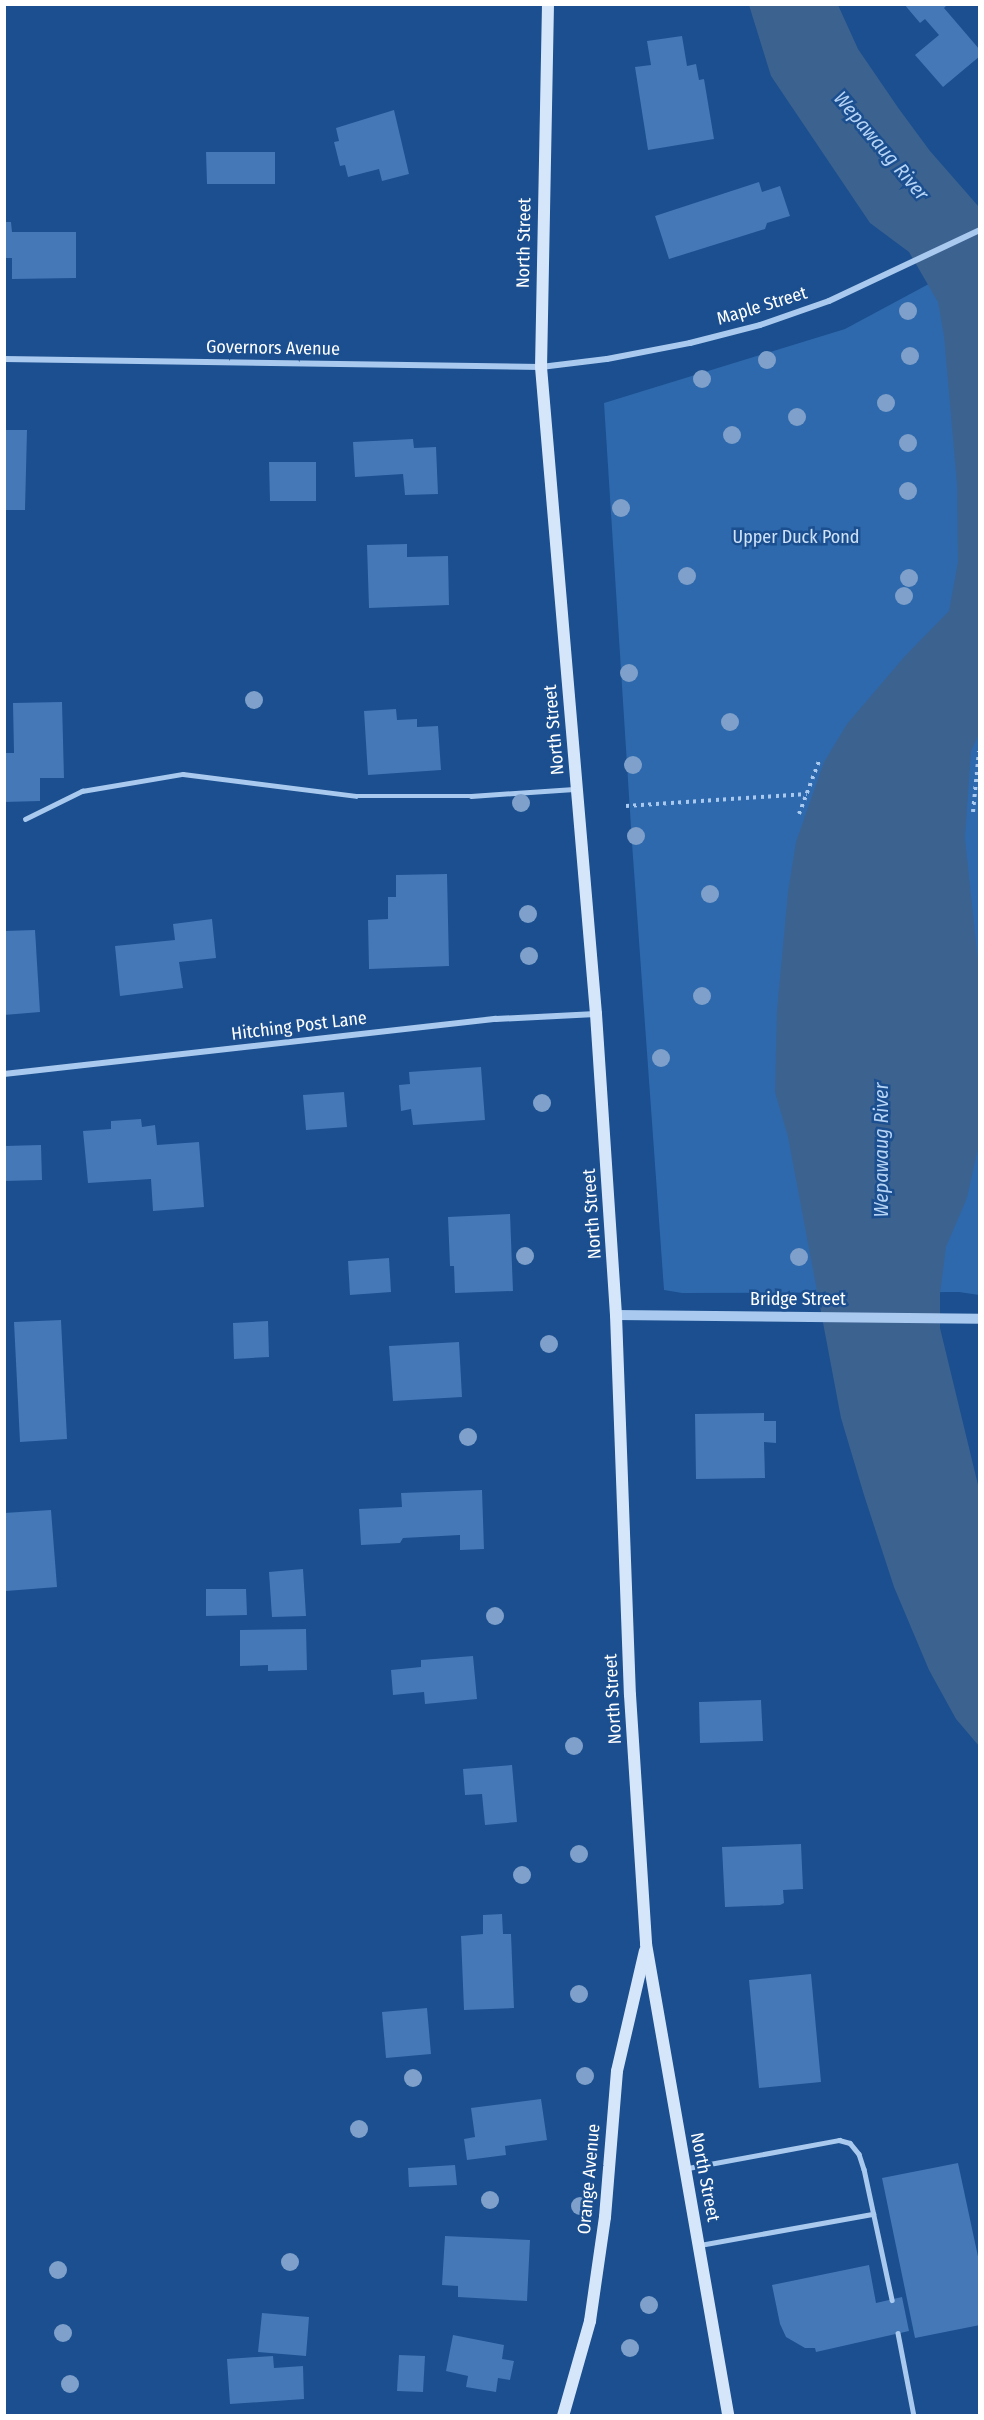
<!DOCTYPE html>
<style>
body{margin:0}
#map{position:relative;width:984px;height:2420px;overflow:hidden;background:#1b4f8f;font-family:"Fira Sans Condensed",sans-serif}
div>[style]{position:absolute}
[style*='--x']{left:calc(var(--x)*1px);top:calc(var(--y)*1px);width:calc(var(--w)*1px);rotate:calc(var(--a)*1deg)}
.green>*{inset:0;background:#2e69ad}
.water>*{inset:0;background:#3c6290}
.building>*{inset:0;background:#4478b7}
.path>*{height:4px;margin-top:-2px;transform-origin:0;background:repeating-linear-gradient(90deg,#a9c9ee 0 3px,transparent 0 7.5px)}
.service>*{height:4.5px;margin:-2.25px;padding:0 2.25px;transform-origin:2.25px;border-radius:2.25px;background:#a9c9ee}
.minor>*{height:6px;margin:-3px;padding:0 3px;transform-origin:3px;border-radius:3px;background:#a9c9ee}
.tertiary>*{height:10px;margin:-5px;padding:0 5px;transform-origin:5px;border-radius:5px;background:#a9c9ee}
.secondary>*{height:12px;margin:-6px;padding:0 6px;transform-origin:6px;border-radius:6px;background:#d6e6fa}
.trees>*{width:18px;height:18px;margin:-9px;border-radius:50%;background:#7ea0ca}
span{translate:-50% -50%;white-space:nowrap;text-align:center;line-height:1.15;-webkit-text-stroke:5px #1b4f8f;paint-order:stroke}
.street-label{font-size:18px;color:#fff}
.park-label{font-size:18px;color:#cfe3fa}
.water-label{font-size:20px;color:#b5d3f5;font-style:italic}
.frame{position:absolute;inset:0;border:6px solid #fff;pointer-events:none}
</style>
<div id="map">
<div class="green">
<i style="clip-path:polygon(979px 257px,979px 1295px,959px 1292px,682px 1293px,664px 1290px,632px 843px,604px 403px,845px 329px)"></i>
</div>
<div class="water">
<i style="clip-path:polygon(749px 5px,838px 5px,858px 49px,899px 109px,930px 151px,979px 207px,980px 732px,971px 751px,965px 838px,980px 981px,980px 1139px,967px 1198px,946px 1247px,940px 1294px,940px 1328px,979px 1489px,979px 1746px,956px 1719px,929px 1670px,894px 1587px,864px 1495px,841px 1418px,788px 1137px,775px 1092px,777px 1010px,788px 892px,796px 842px,824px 762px,847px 724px,905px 656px,949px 611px,958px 562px,957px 484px,944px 336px,938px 302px,909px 252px,870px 223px,771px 76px)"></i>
</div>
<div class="building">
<i style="clip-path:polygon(904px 4px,948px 4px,944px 8px,980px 50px,980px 56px,943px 87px,915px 55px,939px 35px,925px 19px,920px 23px)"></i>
<i style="clip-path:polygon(682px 36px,687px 66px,696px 64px,699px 80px,704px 79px,714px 139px,648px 150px,635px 67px,651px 65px,647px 41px)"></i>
<i style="clip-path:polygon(394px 110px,409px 174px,382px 181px,379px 169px,348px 177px,345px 165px,340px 166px,334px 142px,339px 141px,336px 128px)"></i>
<i style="clip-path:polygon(206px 152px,275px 152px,275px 184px,207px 184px)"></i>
<i style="clip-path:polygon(759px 182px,762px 192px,780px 186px,790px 216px,767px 223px,765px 229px,669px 259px,655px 216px)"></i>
<i style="clip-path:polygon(4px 222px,11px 222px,12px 232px,76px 232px,76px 278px,12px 279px,12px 258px,4px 258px)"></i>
<i style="clip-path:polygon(4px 430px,27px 430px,25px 510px,4px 510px)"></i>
<i style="clip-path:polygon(413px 439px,414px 448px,436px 447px,438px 494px,405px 495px,403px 474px,355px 477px,353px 442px)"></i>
<i style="clip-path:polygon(269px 462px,316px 462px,316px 501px,270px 501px)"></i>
<i style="clip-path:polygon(407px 544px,407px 557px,448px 556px,449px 605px,369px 608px,367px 545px)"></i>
<i style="clip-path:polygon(62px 702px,64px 778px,40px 778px,40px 801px,4px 802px,4px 753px,14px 753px,13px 703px)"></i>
<i style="clip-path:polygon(396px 709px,397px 720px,417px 719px,417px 727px,438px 726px,441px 770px,368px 775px,364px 711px)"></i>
<i style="clip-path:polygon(447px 874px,449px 966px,369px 969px,368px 920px,388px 919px,388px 897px,396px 897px,396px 875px)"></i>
<i style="clip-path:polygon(212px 919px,216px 958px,179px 962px,183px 988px,120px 996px,115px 946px,175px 940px,173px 924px)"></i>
<i style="clip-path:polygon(35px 930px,40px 1012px,4px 1015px,4px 931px)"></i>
<i style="clip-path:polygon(481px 1067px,485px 1120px,413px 1125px,411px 1109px,401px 1111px,399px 1085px,410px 1084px,409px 1072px)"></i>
<i style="clip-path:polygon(344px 1092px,347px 1127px,306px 1130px,303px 1095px)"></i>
<i style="clip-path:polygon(141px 1119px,142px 1127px,155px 1125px,157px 1145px,199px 1142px,204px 1207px,153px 1211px,151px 1179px,88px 1183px,83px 1131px,111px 1129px,111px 1121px)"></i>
<i style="clip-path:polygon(41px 1145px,42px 1180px,4px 1181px,4px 1146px)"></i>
<i style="clip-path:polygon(510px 1214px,513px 1291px,455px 1293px,454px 1266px,450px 1266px,448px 1217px)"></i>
<i style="clip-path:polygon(389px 1258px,391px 1292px,350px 1295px,348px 1261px)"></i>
<i style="clip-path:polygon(61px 1320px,67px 1439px,20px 1442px,14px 1322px)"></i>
<i style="clip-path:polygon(268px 1321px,269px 1357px,234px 1359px,233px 1323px)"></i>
<i style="clip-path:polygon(459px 1342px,462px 1397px,393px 1401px,389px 1346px)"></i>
<i style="clip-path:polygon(764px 1413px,764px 1421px,776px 1421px,776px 1443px,764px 1442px,765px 1478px,696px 1479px,695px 1414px)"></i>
<i style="clip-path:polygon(482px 1490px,484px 1549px,460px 1550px,460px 1535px,403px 1538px,400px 1543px,361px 1545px,359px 1509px,402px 1507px,401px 1493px)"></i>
<i style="clip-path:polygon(51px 1510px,57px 1587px,6px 1591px,4px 1513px)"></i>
<i style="clip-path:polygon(303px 1569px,306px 1616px,272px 1617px,269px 1572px)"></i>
<i style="clip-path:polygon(206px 1589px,246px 1589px,247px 1615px,206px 1616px)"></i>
<i style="clip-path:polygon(306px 1629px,307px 1670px,268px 1671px,268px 1665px,240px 1666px,240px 1630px)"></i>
<i style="clip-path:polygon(473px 1656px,477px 1699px,425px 1704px,424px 1692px,393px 1695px,391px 1670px,421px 1667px,421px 1660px)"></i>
<i style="clip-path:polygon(761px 1700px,763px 1741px,700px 1743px,699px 1702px)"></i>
<i style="clip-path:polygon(512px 1765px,517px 1822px,485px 1825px,482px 1794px,465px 1795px,463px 1769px)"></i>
<i style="clip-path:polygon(801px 1844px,803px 1889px,783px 1890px,784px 1903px,780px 1905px,725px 1907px,722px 1847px)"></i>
<i style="clip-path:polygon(502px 1914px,503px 1934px,511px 1934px,514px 2008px,464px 2010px,461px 1936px,483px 1934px,483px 1915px)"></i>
<i style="clip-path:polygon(811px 1974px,821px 2082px,759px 2088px,749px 1980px)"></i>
<i style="clip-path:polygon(427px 2008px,431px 2054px,386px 2058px,382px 2012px)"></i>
<i style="clip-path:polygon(541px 2099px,547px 2140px,505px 2146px,506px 2155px,467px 2160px,464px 2139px,475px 2137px,471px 2108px)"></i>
<i style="clip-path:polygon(958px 2163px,980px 2266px,980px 2325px,915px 2338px,882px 2178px)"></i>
<i style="clip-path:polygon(455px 2165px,457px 2185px,409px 2187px,408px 2168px)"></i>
<i style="clip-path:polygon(445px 2236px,530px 2240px,527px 2301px,458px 2297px,458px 2286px,442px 2285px)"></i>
<i style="clip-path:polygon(869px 2265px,876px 2303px,902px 2297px,909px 2331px,816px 2352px,815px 2348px,805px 2348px,786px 2337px,780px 2324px,772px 2285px)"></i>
<i style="clip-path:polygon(262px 2313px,309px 2317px,306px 2356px,258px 2352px)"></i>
<i style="clip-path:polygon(453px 2335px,504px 2345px,502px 2359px,514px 2361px,510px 2380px,498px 2378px,496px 2392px,466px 2387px,468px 2376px,446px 2371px)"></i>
<i style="clip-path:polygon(399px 2355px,425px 2356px,423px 2392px,397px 2391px)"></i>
<i style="clip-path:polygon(273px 2356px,274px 2368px,303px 2366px,304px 2399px,230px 2404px,227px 2359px)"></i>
</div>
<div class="path">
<i style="--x:626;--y:806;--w:181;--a:-3.8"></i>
<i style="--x:973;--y:812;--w:61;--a:-84.4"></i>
<i style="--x:799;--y:814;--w:57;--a:-69.3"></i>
</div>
<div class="service">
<i style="--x:25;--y:819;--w:64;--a:-26.2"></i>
<i style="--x:82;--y:791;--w:102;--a:-9.6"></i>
<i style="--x:183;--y:774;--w:174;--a:7.2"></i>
<i style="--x:356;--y:796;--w:115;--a:0"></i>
<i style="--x:471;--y:796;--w:103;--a:-3.9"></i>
<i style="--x:688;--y:2168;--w:154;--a:-10.5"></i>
<i style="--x:839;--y:2140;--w:11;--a:15"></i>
<i style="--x:850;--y:2143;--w:14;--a:51"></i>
<i style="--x:859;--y:2154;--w:16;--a:72"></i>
<i style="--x:864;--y:2169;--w:134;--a:77.9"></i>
<i style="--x:700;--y:2245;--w:176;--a:-10.2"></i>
<i style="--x:898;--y:2333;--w:85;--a:79.1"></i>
</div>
<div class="minor">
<i style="--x:4;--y:359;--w:537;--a:0.85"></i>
<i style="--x:541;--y:367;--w:66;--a:-6.9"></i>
<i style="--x:607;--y:359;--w:85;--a:-10.9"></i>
<i style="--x:690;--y:343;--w:72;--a:-14.4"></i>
<i style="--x:760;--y:325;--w:73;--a:-19.2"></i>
<i style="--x:829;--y:301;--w:167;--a:-25.2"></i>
<i style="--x:4;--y:1074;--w:495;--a:-6.4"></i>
<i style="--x:496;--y:1019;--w:100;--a:-2.9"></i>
</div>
<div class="tertiary">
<i style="--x:616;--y:1315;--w:364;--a:0.6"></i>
</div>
<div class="secondary">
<i style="--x:548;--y:4;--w:363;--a:91.1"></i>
<i style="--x:541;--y:367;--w:649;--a:85.14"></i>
<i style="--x:596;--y:1014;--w:302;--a:86.2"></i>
<i style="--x:616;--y:1315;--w:380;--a:87.9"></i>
<i style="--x:630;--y:1695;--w:250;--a:86.3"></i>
<i style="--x:646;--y:1944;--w:479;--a:80.1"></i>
<i style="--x:563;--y:2416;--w:99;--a:-74.1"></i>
<i style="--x:590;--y:2321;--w:105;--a:-81.8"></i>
<i style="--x:605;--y:2217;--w:146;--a:-85.3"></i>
<i style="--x:617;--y:2071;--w:123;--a:-76.9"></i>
</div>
<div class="trees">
<i style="left:908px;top:311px"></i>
<i style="left:910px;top:356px"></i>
<i style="left:767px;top:360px"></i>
<i style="left:702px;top:379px"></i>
<i style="left:886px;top:403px"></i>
<i style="left:797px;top:417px"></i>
<i style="left:732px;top:435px"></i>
<i style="left:908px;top:443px"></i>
<i style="left:908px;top:491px"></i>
<i style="left:621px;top:508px"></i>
<i style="left:687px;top:576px"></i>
<i style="left:909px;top:578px"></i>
<i style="left:904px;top:596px"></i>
<i style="left:629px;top:673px"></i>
<i style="left:254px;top:700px"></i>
<i style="left:730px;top:722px"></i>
<i style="left:633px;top:765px"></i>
<i style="left:521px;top:803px"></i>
<i style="left:636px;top:836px"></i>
<i style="left:710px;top:894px"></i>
<i style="left:528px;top:914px"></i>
<i style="left:529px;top:956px"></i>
<i style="left:702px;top:996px"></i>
<i style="left:661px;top:1058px"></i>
<i style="left:542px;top:1103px"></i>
<i style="left:525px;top:1256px"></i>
<i style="left:799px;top:1257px"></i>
<i style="left:549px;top:1344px"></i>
<i style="left:468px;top:1437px"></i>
<i style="left:495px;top:1616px"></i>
<i style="left:574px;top:1746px"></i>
<i style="left:579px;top:1854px"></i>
<i style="left:522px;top:1875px"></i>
<i style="left:579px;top:1994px"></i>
<i style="left:585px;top:2076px"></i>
<i style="left:413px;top:2078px"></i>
<i style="left:359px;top:2129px"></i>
<i style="left:490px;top:2200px"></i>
<i style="left:580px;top:2206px"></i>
<i style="left:290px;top:2262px"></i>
<i style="left:58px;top:2270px"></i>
<i style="left:649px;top:2305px"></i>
<i style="left:63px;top:2333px"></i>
<i style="left:630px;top:2348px"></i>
<i style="left:70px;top:2384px"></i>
</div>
<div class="street-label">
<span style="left:524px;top:243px;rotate:-89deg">North Street</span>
<span style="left:762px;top:306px;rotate:-17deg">Maple Street</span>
<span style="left:273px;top:348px;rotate:1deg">Governors Avenue</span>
<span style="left:554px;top:730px;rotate:-95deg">North Street</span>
<span style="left:299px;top:1026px;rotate:-7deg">Hitching Post Lane</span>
<span style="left:592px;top:1214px;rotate:-94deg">North Street</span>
<span style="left:798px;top:1299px">Bridge Street</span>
<span style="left:613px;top:1699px;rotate:-93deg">North Street</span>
<span style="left:705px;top:2177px;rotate:79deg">North Street</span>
<span style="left:589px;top:2179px;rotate:-85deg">Orange Avenue</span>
</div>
<div class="park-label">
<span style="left:796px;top:537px">Upper Duck Pond</span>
</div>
<div class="water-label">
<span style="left:881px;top:146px;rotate:50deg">Wepawaug River</span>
<span style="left:881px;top:1150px;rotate:-90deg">Wepawaug River</span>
</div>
<div class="frame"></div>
</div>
